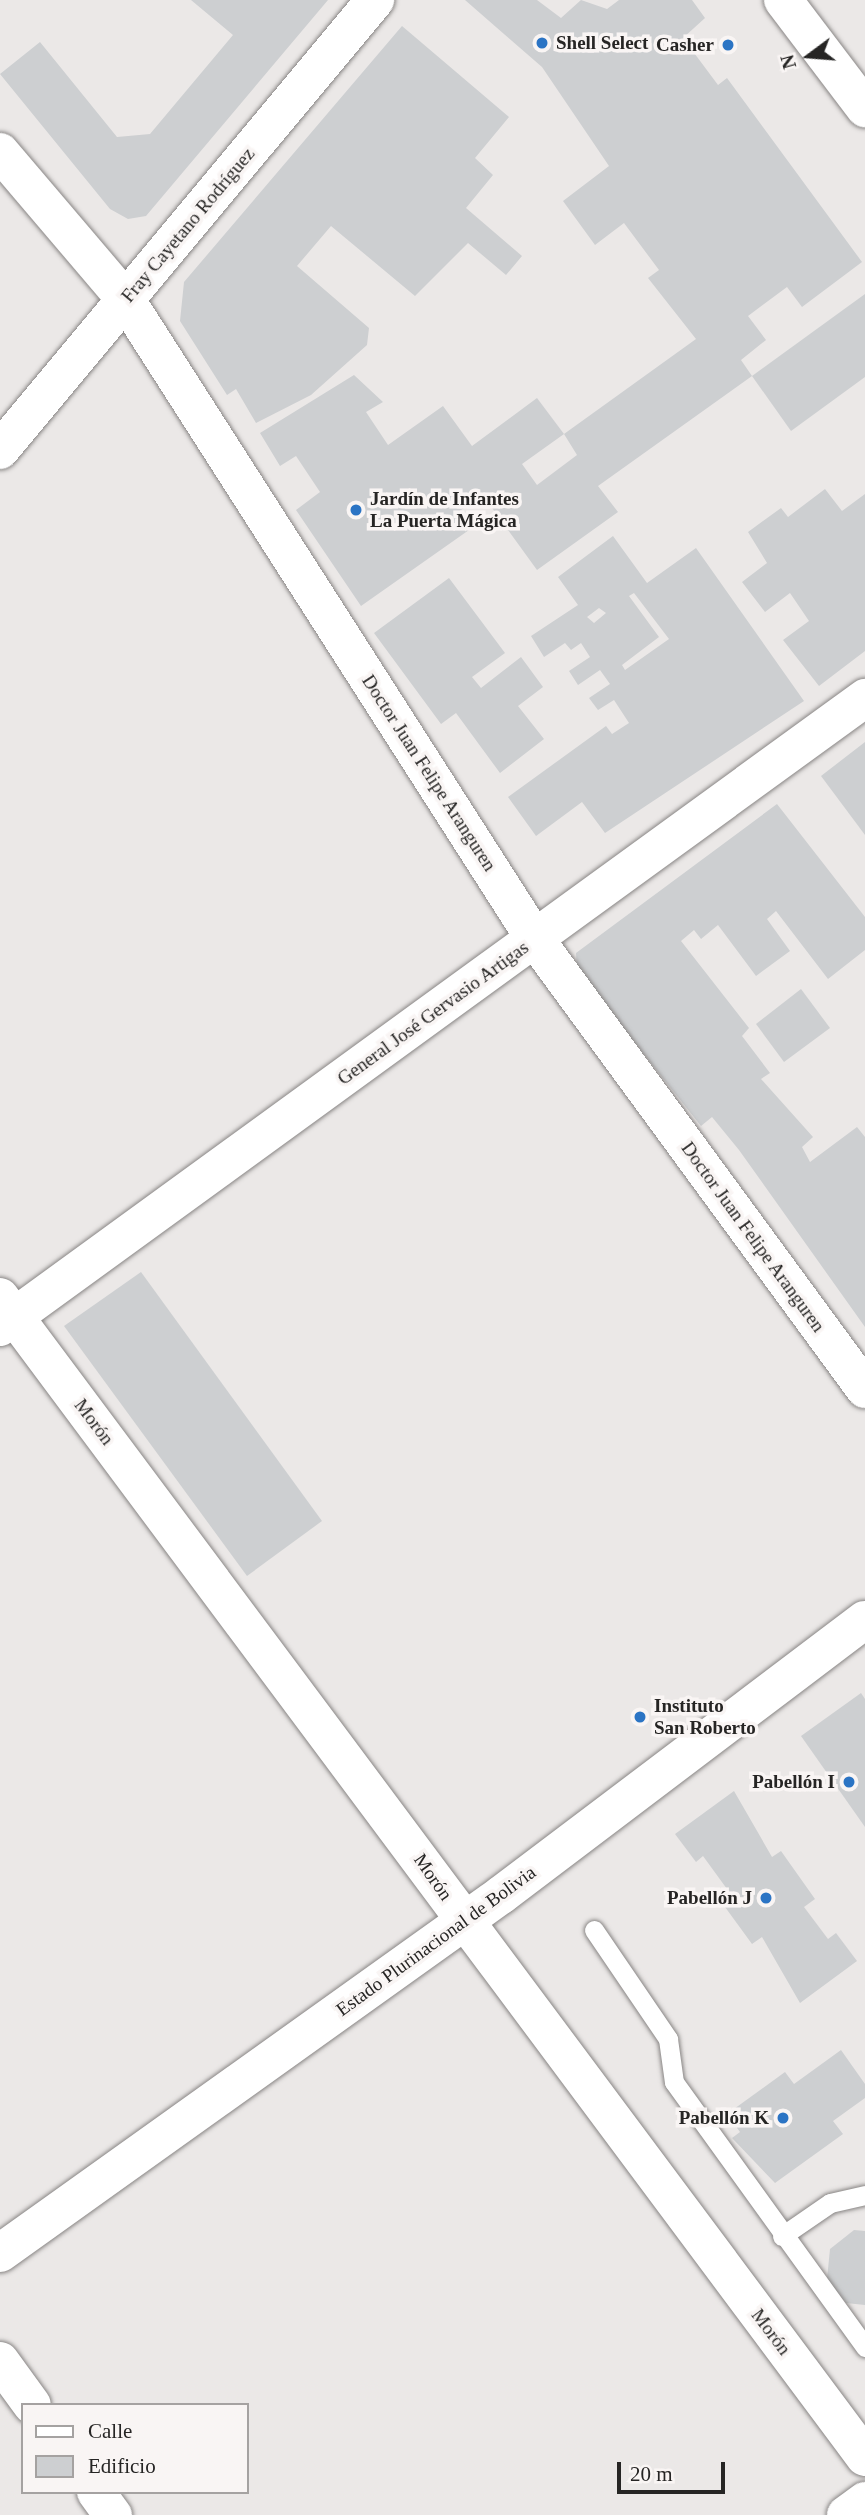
<!DOCTYPE html>
<meta charset="utf-8">
<style>
body{margin:0}
#map{position:relative;width:865px;height:2515px;overflow:hidden;background:#ebe8e7;font-family:Georgia,serif}
div>[style]{position:absolute}
[style*='--x']{left:calc(var(--x)*1px);top:calc(var(--y)*1px);width:calc(var(--w)*1px);rotate:calc(var(--a)*1deg)}
.building>*{inset:0;background:#cdcfd1}
.roads{filter:drop-shadow(0 0 2px #888584) drop-shadow(0 0 2px #888584)}
.service>*{height:19px;margin:-9.5px;padding:0 9.5px;transform-origin:9.5px;border-radius:9.5px;background:#fff}
.minor>*{height:38px;margin:-19px;padding:0 19px;transform-origin:19px;border-radius:19px;background:#fff}
.secondary>*{height:38px;margin:-19px;padding:0 19px;transform-origin:19px;border-radius:19px;background:#fff}
.dots>*{width:19px;height:19px;translate:-50% -50%;box-sizing:border-box;border:4px solid #f9f5f4;border-radius:50%}
span{translate:-50% -50%;white-space:nowrap;text-align:center;line-height:1.15;-webkit-text-stroke:7px #f9f5f4;paint-order:stroke}
.poi-label{font-size:19px;color:#262524;font-weight:700}
.left{translate:0 -50%;text-align:left}
.right{translate:-100% -50%;text-align:right}
.street-label{font-size:19px;color:#262524}
.legend{position:absolute;left:21px;top:2403px;width:228px;height:91px;box-sizing:border-box;background:#f9f5f4;border:2px solid #a5a2a1;margin:0;padding:9px 12px;list-style:none;font-size:21px;color:#262524}
.legend li{display:flex;align-items:center;gap:14px;height:35px}
.legend b{width:35px;border:2px solid #a5a2a1}
.north{position:absolute;left:774px;top:21px;width:70px;height:70px;-webkit-text-stroke:5px #f9f5f4;paint-order:stroke;rotate:254deg;font-size:19px;font-weight:700;line-height:28px;text-align:center;color:#262524}
.north::after{content:'';display:block;margin:auto;width:24px;height:32px;background:#262524;clip-path:polygon(50% 0,100% 100%,50% 72%,0 100%)}
.scale{position:absolute;left:617px;top:2462px;width:108px;height:32px;box-sizing:border-box;border:4px solid #262524;border-top:0;padding-left:9px;font-size:21px;line-height:24px;white-space:nowrap;color:#262524;-webkit-text-stroke:5px #f9f5f4;paint-order:stroke}
</style>
<div id="map">
<div class="building">
<i style="clip-path:polygon(191px 0,328px 0,146px 216px,128px 219px,110px 209px,0 74px,40px 42px,117px 137px,150px 134px,233px 35px)"></i>
<i style="clip-path:polygon(evenodd,465px 0,537px 0,561px 18px,581px 0,607px 9px,619px 0,692px 0,705px 18px,683px 38px,718px 85px,727px 78px,862px 262px,802px 307px,787px 287px,748px 316px,766px 340px,741px 360px,752px 376px,598px 486px,618px 512px,537px 570px,482px 494px,457px 513px,469px 530px,361px 606px,296px 510px,320px 492px,296px 456px,280px 466px,260px 433px,354px 375px,383px 402px,366px 412px,388px 445px,443px 406px,472px 446px,537px 398px,564px 434px,696px 339px,648px 278px,659px 270px,624px 223px,595px 245px,563px 201px,609px 166px,542px 67px,465px 0,564px 434px,577px 455px,537px 485px,522px 464px,564px 434px)"></i>
<i style="clip-path:polygon(402px 26px,509px 117px,475px 158px,493px 175px,466px 208px,522px 256px,506px 275px,468px 243px,415px 296px,331px 226px,297px 266px,369px 328px,367px 345px,311px 395px,256px 423px,236px 389px,227px 395px,180px 321px,184px 282px)"></i>
<i style="clip-path:polygon(865px 294px,865px 377px,791px 431px,752px 376px)"></i>
<i style="clip-path:polygon(825px 489px,842px 511px,865px 494px,865px 651px,819px 686px,783px 640px,809px 621px,790px 593px,765px 612px,742px 582px,767px 563px,748px 532px,781px 508px,788px 517px)"></i>
<i style="clip-path:polygon(evenodd,613px 536px,647px 583px,696px 548px,804px 701px,605px 833px,582px 802px,536px 836px,508px 797px,606px 726px,612px 734px,629px 723px,614px 700px,598px 710px,589px 698px,610px 684px,600px 670px,578px 685px,569px 671px,590px 657px,581px 643px,571px 650px,565px 643px,544px 657px,531px 636px,578px 605px,558px 577px,613px 536px,634px 593px,669px 639px,625px 670px,622px 665px,659px 637px,629px 596px,634px 593px,613px 536px,599px 608px,606px 613px,594px 623px,587px 617px,599px 608px)"></i>
<i style="clip-path:polygon(449px 578px,505px 653px,472px 677px,481px 688px,521px 657px,543px 687px,518px 706px,544px 739px,500px 773px,456px 713px,441px 724px,374px 633px)"></i>
<i style="clip-path:polygon(865px 742px,865px 835px,821px 776px)"></i>
<i style="clip-path:polygon(777px 804px,865px 917px,865px 950px,828px 979px,776px 911px,767px 919px,790px 951px,756px 976px,718px 925px,701px 939px,694px 930px,681px 941px,749px 1028px,742px 1036px,770px 1073px,761px 1079px,813px 1137px,802px 1147px,810px 1162px,857px 1127px,865px 1137px,865px 1327px,739px 1150px,712px 1117px,701px 1126px,577px 970px,576px 953px)"></i>
<i style="clip-path:polygon(801px 989px,830px 1028px,784px 1062px,756px 1024px)"></i>
<i style="clip-path:polygon(141px 1272px,322px 1521px,247px 1576px,64px 1326px)"></i>
<i style="clip-path:polygon(861px 1693px,865px 1699px,865px 1827px,801px 1736px)"></i>
<i style="clip-path:polygon(734px 1791px,772px 1857px,781px 1851px,815px 1899px,804px 1907px,828px 1939px,836px 1933px,857px 1961px,800px 2003px,762px 1937px,752px 1944px,717px 1896px,727px 1889px,703px 1856px,696px 1862px,675px 1834px)"></i>
<i style="clip-path:polygon(841px 2050px,865px 2084px,865px 2098px,833px 2121px,843px 2134px,775px 2183px,732px 2138px,740px 2132px,727px 2114px,785px 2072px,794px 2084px)"></i>
<i style="clip-path:polygon(854px 2230px,865px 2231px,865px 2305px,846px 2303px,827px 2279px,830px 2249px)"></i>
</div>
<div class="roads">
<div class="service">
<i style="--x:594;--y:1930;--w:132;--a:55.8"></i>
<i style="--x:668;--y:2039;--w:43;--a:82.1"></i>
<i style="--x:674;--y:2082;--w:327;--a:54.2"></i>
<i style="--x:782;--y:2236;--w:58;--a:-34.5"></i>
<i style="--x:830;--y:2203;--w:36;--a:-13"></i>
</div>
<div class="minor">
<i style="--x:0;--y:152;--w:194;--a:49.6"></i>
<i style="--x:126;--y:300;--w:759;--a:57.38"></i>
<i style="--x:535;--y:939;--w:558;--a:53.75"></i>
<i style="--x:0;--y:450;--w:586;--a:-50.19"></i>
<i style="--x:0;--y:1297;--w:1447;--a:53.29"></i>
<i style="--x:0;--y:1327;--w:1070;--a:-36.02"></i>
<i style="--x:0;--y:2253;--w:616;--a:-35.55"></i>
<i style="--x:501;--y:1895;--w:456;--a:-37.1"></i>
<i style="--x:0;--y:2361;--w:54;--a:54"></i>
<i style="--x:96;--y:2492;--w:29;--a:54"></i>
<i style="--x:846;--y:2515;--w:24;--a:-36"></i>
</div>
<div class="secondary">
<i style="--x:783;--y:0;--w:136;--a:52.8"></i>
</div>
</div>
<div class="dots">
<i style="left:542px;top:43px;background:#2b74c4"></i>
<i style="left:728px;top:45px;background:#2b74c4"></i>
<i style="left:356px;top:510px;background:#2b74c4"></i>
<i style="left:640px;top:1717px;background:#2b74c4"></i>
<i style="left:849px;top:1782px;background:#2b74c4"></i>
<i style="left:766px;top:1898px;background:#2b74c4"></i>
<i style="left:783px;top:2118px;background:#2b74c4"></i>
</div>
<div class="poi-label">
<span class="left" style="left:556px;top:43px">Shell Select</span>
<span class="right" style="left:714px;top:45px">Casher</span>
<span class="left" style="left:370px;top:510px">Jardín de Infantes<br>La Puerta Mágica</span>
<span class="left" style="left:654px;top:1717px">Instituto<br>San Roberto</span>
<span class="right" style="left:835px;top:1782px">Pabellón I</span>
<span class="right" style="left:752px;top:1898px">Pabellón J</span>
<span class="right" style="left:769px;top:2118px">Pabellón K</span>
</div>
<div class="street-label">
<span style="left:188px;top:225px;rotate:-50deg">Fray Cayetano Rodríguez</span>
<span style="left:429px;top:773px;rotate:57deg">Doctor Juan Felipe Aranguren</span>
<span style="left:433px;top:1013px;rotate:-36deg">General José Gervasio Artigas</span>
<span style="left:753px;top:1237px;rotate:54deg">Doctor Juan Felipe Aranguren</span>
<span style="left:94px;top:1422px;rotate:53deg">Morón</span>
<span style="left:433px;top:1877px;rotate:55deg">Morón</span>
<span style="left:436px;top:1941px;rotate:-36deg">Estado Plurinacional de Bolivia</span>
<span style="left:771px;top:2332px;rotate:53deg">Morón</span>
</div>
<ul class="legend">
<li><b style="height:9px;background:#fff"></b>Calle</li>
<li><b style="height:19px;background:#cdcfd1"></b>Edificio</li>
</ul>
<div class="north">N</div>
<div class="scale">20 m</div>
</div>
